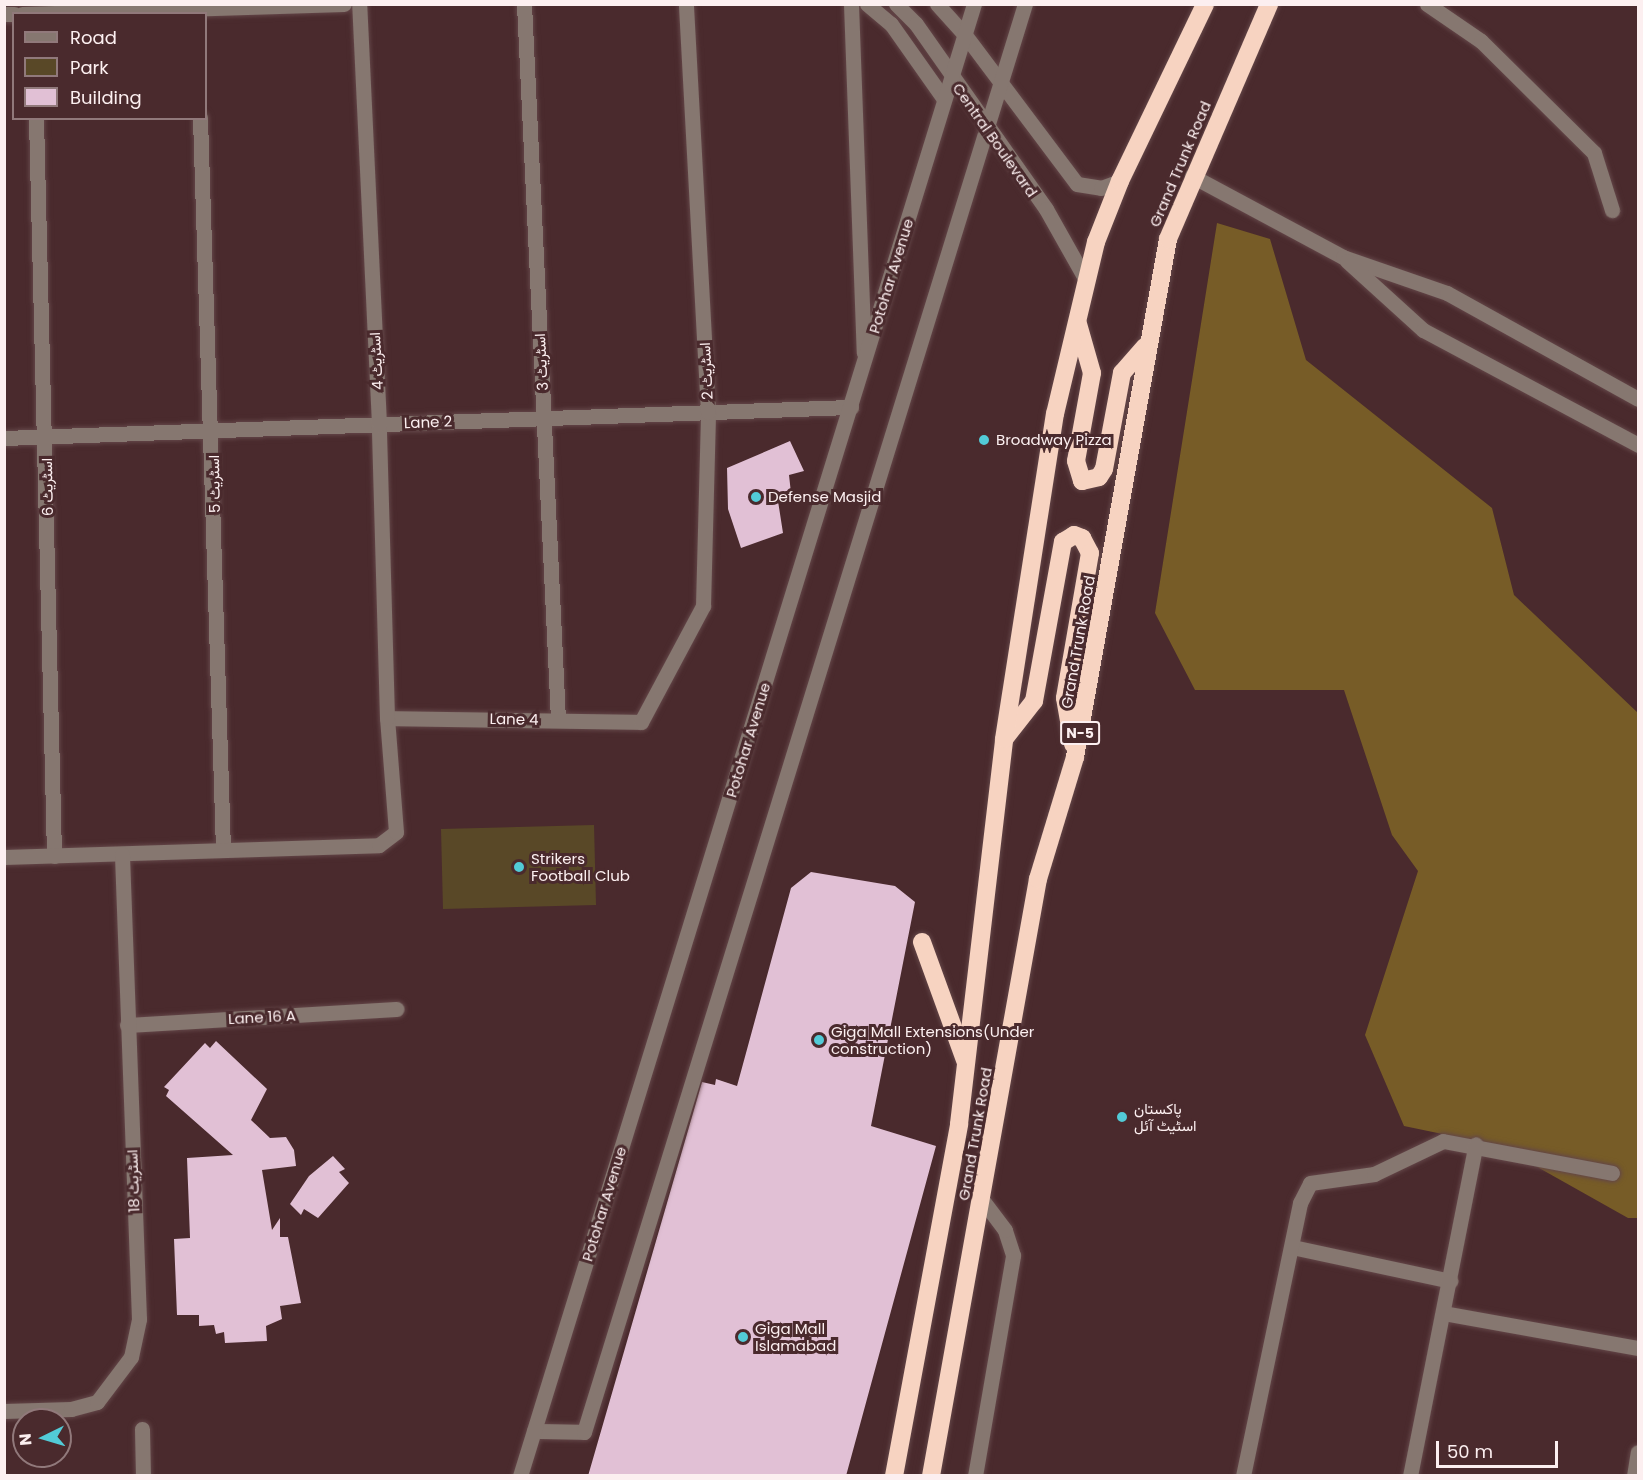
<!DOCTYPE html>
<meta charset="utf-8">
<style>
body{margin:0}
#map{position:relative;width:1643px;height:1480px;overflow:hidden;background:#4a2a2d;font-family:Poppins,Vazirmatn,sans-serif}
div>[style]{position:absolute}
[style*='--x']{left:calc(var(--x)*1px);top:calc(var(--y)*1px);width:calc(var(--w)*1px);rotate:calc(var(--a)*1deg)}
.green>*{inset:0;background:#594827}
.forest>*{inset:0;background:#775c27}
.building>*{inset:0;background:#e1c0d5}
.roads{filter:drop-shadow(0 0 2px #634648) drop-shadow(0 0 2px #634648)}
.minor>*{height:15px;margin:-7.5px;padding:0 7.5px;transform-origin:7.5px;border-radius:7.5px;background:#867770}
.highway>*{height:18px;margin:-9px;padding:0 9px;transform-origin:9px;border-radius:9px;background:#f7d3c1}
.dots>*{width:16px;height:16px;translate:-50% -50%;box-sizing:border-box;border:3px solid #4a2a2d;border-radius:50%}
span{translate:-50% -50%;white-space:nowrap;text-align:center;line-height:1.15;-webkit-text-stroke:6px #4a2a2d;paint-order:stroke}
.shield-label span{padding:2px 4px;background:#4a2a2d;border:2px solid;border-radius:4px;-webkit-text-stroke-width:0}
.shield-label{font-size:14px;color:#fceff0;font-weight:700}
.street-label{font-size:15px;color:#fceff0}
.poi-label{font-size:15px;color:#fceff0}
.left{translate:0 -50%;text-align:left}
.frame{position:absolute;inset:0;border:6px solid #fceff0;pointer-events:none}
.legend{position:absolute;left:12px;top:12px;width:195px;height:108px;box-sizing:border-box;background:#4a2a2d;border:2px solid #91797b;margin:0;padding:8px 10px;list-style:none;font-size:18px;color:#fceff0}
.legend li{display:flex;align-items:center;gap:12px;height:30px}
.legend b{width:30px;border:2px solid #91797b}
.north{position:absolute;left:12px;top:1408px;width:60px;height:60px;box-sizing:border-box;background:#4a2a2d;border:2px solid #91797b;border-radius:50%;rotate:265deg;font-size:16px;font-weight:700;line-height:24px;text-align:center;color:#fceff0}
.north::after{content:'';display:block;margin:auto;width:21px;height:27px;background:#52cbd7;clip-path:polygon(50% 0,100% 100%,50% 72%,0 100%)}
.scale{position:absolute;left:1436px;top:1441px;width:122px;height:27px;box-sizing:border-box;border:3px solid #fceff0;border-top:0;padding-left:8px;font-size:18px;line-height:21px;white-space:nowrap;color:#fceff0;-webkit-text-stroke:4px #4a2a2d;paint-order:stroke}
</style>
<div id="map">
<div class="green">
<i style="clip-path:polygon(594px 825px,596px 905px,443px 909px,441px 829px)"></i>
</div>
<div class="forest">
<i style="clip-path:polygon(1217px 223px,1270px 239px,1306px 360px,1492px 508px,1514px 595px,1638px 713px,1638px 1218px,1628px 1218px,1500px 1146px,1404px 1126px,1365px 1035px,1418px 871px,1392px 835px,1344px 690px,1195px 690px,1155px 613px)"></i>
</div>
<div class="building">
<i style="clip-path:polygon(790px 441px,804px 471px,789px 475px,791px 493px,778px 501px,783px 533px,741px 548px,728px 509px,727px 468px)"></i>
<i style="clip-path:polygon(811px 872px,895px 886px,915px 902px,871px 1126px,936px 1146px,846px 1476px,588px 1476px,702px 1082px,715px 1085px,716px 1079px,737px 1086px,791px 888px)"></i>
<i style="clip-path:polygon(216px 1041px,267px 1089px,251px 1120px,270px 1138px,286px 1137px,294px 1150px,296px 1166px,262px 1170px,272px 1230px,280px 1218px,280px 1237px,288px 1237px,301px 1303px,280px 1306px,282px 1319px,266px 1326px,267px 1341px,225px 1343px,224px 1332px,216px 1334px,214px 1325px,199px 1326px,199px 1315px,177px 1315px,174px 1239px,190px 1238px,187px 1158px,233px 1155px,166px 1096px,169px 1090px,164px 1087px,205px 1043px,210px 1048px)"></i>
<i style="clip-path:polygon(333px 1156px,345px 1169px,339px 1172px,349px 1183px,318px 1218px,304px 1209px,301px 1215px,290px 1204px,309px 1176px)"></i>
</div>
<div class="roads">
<div class="minor">
<i style="--x:524;--y:4;--w:717;--a:87.28"></i>
<i style="--x:851;--y:4;--w:349;--a:87.9"></i>
<i style="--x:867;--y:4;--w:31;--a:40"></i>
<i style="--x:891;--y:24;--w:92;--a:54.8"></i>
<i style="--x:896;--y:4;--w:28;--a:45"></i>
<i style="--x:916;--y:24;--w:226;--a:54.9"></i>
<i style="--x:1046;--y:209;--w:81;--a:60.6"></i>
<i style="--x:937;--y:4;--w:42;--a:47.9"></i>
<i style="--x:965;--y:35;--w:186;--a:53.1"></i>
<i style="--x:1077;--y:184;--w:24;--a:9"></i>
<i style="--x:1101;--y:188;--w:20;--a:-20"></i>
<i style="--x:1427;--y:4;--w:65;--a:34.4"></i>
<i style="--x:1481;--y:41;--w:159;--a:44.7"></i>
<i style="--x:1594;--y:153;--w:60;--a:72.5"></i>
<i style="--x:4;--y:14;--w:10;--a:0"></i>
<i style="--x:22;--y:14;--w:322;--a:-1.8"></i>
<i style="--x:36;--y:118;--w:738;--a:88.6"></i>
<i style="--x:200;--y:118;--w:732;--a:88.2"></i>
<i style="--x:1192;--y:176;--w:171;--a:28.2"></i>
<i style="--x:1343;--y:257;--w:110;--a:19.1"></i>
<i style="--x:1447;--y:293;--w:218;--a:29"></i>
<i style="--x:1347;--y:261;--w:103;--a:42.2"></i>
<i style="--x:1423;--y:330;--w:244;--a:28.1"></i>
<i style="--x:4;--y:438;--w:848;--a:-2.1"></i>
<i style="--x:387;--y:718;--w:254;--a:0.9"></i>
<i style="--x:641;--y:722;--w:132;--a:-61.9"></i>
<i style="--x:703;--y:606;--w:194;--a:-88.5"></i>
<i style="--x:708;--y:412;--w:409;--a:-93.1"></i>
<i style="--x:4;--y:857;--w:375;--a:-1.8"></i>
<i style="--x:379;--y:845;--w:21;--a:-37"></i>
<i style="--x:396;--y:832;--w:114;--a:-94.5"></i>
<i style="--x:387;--y:718;--w:294;--a:-91.6"></i>
<i style="--x:379;--y:424;--w:420;--a:-92.7"></i>
<i style="--x:127;--y:1025;--w:270;--a:-3.4"></i>
<i style="--x:1292;--y:1247;--w:162;--a:12.1"></i>
<i style="--x:1443;--y:1313;--w:198;--a:10.2"></i>
<i style="--x:4;--y:1411;--w:67;--a:-1.7"></i>
<i style="--x:71;--y:1409;--w:27;--a:-15"></i>
<i style="--x:97;--y:1402;--w:56;--a:-52.9"></i>
<i style="--x:131;--y:1357;--w:39;--a:-78"></i>
<i style="--x:139;--y:1319;--w:465;--a:-92.1"></i>
<i style="--x:142;--y:1429;--w:47;--a:88.8"></i>
<i style="--x:534;--y:1431;--w:50;--a:1.1"></i>
<i style="--x:584;--y:1432;--w:1495;--a:-72.84"></i>
<i style="--x:520;--y:1476;--w:1540;--a:-72.86"></i>
<i style="--x:975;--y:1476;--w:224;--a:-80.2"></i>
<i style="--x:1013;--y:1255;--w:26;--a:-108"></i>
<i style="--x:1005;--y:1230;--w:38;--a:-127"></i>
<i style="--x:1243;--y:1476;--w:279;--a:-78.2"></i>
<i style="--x:1300;--y:1203;--w:22;--a:-63"></i>
<i style="--x:1310;--y:1183;--w:65;--a:-8"></i>
<i style="--x:1374;--y:1174;--w:76;--a:-25.6"></i>
<i style="--x:1443;--y:1141;--w:172;--a:10.7"></i>
<i style="--x:1410;--y:1476;--w:338;--a:-78.8"></i>
<i style="--x:1634;--y:1476;--w:24;--a:-81"></i>
</div>
<div class="highway">
<i style="--x:1078;--y:324;--w:51;--a:74.1"></i>
<i style="--x:1092;--y:373;--w:89;--a:100.3"></i>
<i style="--x:1076;--y:461;--w:21;--a:73"></i>
<i style="--x:1082;--y:481;--w:17;--a:-13"></i>
<i style="--x:1099;--y:477;--w:9;--a:-58"></i>
<i style="--x:1104;--y:469;--w:98;--a:-79.4"></i>
<i style="--x:1122;--y:373;--w:35;--a:-49"></i>
<i style="--x:1005;--y:738;--w:47;--a:-51.9"></i>
<i style="--x:1034;--y:701;--w:162;--a:-79.7"></i>
<i style="--x:1063;--y:542;--w:13;--a:-32"></i>
<i style="--x:1074;--y:535;--w:9;--a:21"></i>
<i style="--x:1082;--y:538;--w:17;--a:62"></i>
<i style="--x:1090;--y:553;--w:147;--a:99.8"></i>
<i style="--x:1065;--y:698;--w:47;--a:80.1"></i>
<i style="--x:922;--y:942;--w:126;--a:70"></i>
<i style="--x:894;--y:1476;--w:358;--a:-79.5"></i>
<i style="--x:959;--y:1124;--w:388;--a:-83.3"></i>
<i style="--x:1004;--y:739;--w:329;--a:-81.1"></i>
<i style="--x:1055;--y:414;--w:177;--a:-76.6"></i>
<i style="--x:1096;--y:242;--w:66;--a:-68.5"></i>
<i style="--x:1120;--y:181;--w:196;--a:-64.3"></i>
<i style="--x:931;--y:1476;--w:607;--a:-79.84"></i>
<i style="--x:1038;--y:879;--w:127;--a:-73.1"></i>
<i style="--x:1075;--y:757;--w:526;--a:-79.82"></i>
<i style="--x:1168;--y:239;--w:256;--a:-66.7"></i>
</div>
</div>
<div class="dots">
<i style="left:984px;top:440px;background:#52cbd7"></i>
<i style="left:756px;top:497px;background:#52cbd7"></i>
<i style="left:519px;top:867px;background:#52cbd7"></i>
<i style="left:819px;top:1040px;background:#52cbd7"></i>
<i style="left:1122px;top:1117px;background:#52cbd7"></i>
<i style="left:743px;top:1337px;background:#52cbd7"></i>
</div>
<div class="shield-label">
<span style="left:1080px;top:733px">N-5</span>
</div>
<div class="street-label">
<span style="left:995px;top:140px;rotate:55deg">Central Boulevard</span>
<span style="left:1180px;top:164px;rotate:-67deg">Grand Trunk Road</span>
<span style="left:891px;top:276px;rotate:-73deg">Potohar Avenue</span>
<span style="left:376px;top:361px;rotate:-93deg">اسٹریٹ 4</span>
<span style="left:541px;top:362px;rotate:-93deg">اسٹریٹ 3</span>
<span style="left:706px;top:371px;rotate:-93deg">اسٹریٹ 2</span>
<span style="left:428px;top:422px;rotate:-2deg">Lane 2</span>
<span style="left:214px;top:484px;rotate:-91deg">اسٹریٹ 5</span>
<span style="left:47px;top:487px;rotate:-91deg">اسٹریٹ 6</span>
<span style="left:1078px;top:642px;rotate:-80deg">Grand Trunk Road</span>
<span style="left:514px;top:719px;rotate:1deg">Lane 4</span>
<span style="left:748px;top:740px;rotate:-73deg">Potohar Avenue</span>
<span style="left:262px;top:1017px;rotate:-3deg">Lane 16 A</span>
<span style="left:975px;top:1134px;rotate:-80deg">Grand Trunk Road</span>
<span style="left:133px;top:1181px;rotate:-92deg">اسٹریٹ 18</span>
<span style="left:604px;top:1204px;rotate:-73deg">Potohar Avenue</span>
</div>
<div class="poi-label">
<span class="left" style="left:996px;top:440px">Broadway Pizza</span>
<span class="left" style="left:768px;top:497px">Defense Masjid</span>
<span class="left" style="left:531px;top:867px">Strikers<br>Football Club</span>
<span class="left" style="left:831px;top:1040px">Giga Mall Extensions(Under<br>construction)</span>
<span class="left" style="left:1134px;top:1117px">پاکستان<br>اسٹیٹ آئل</span>
<span class="left" style="left:755px;top:1337px">Giga Mall<br>Islamabad</span>
</div>
<div class="frame"></div>
<ul class="legend">
<li><b style="height:8px;background:#867770"></b>Road</li>
<li><b style="height:16px;background:#594827"></b>Park</li>
<li><b style="height:16px;background:#e1c0d5"></b>Building</li>
</ul>
<div class="north">N</div>
<div class="scale">50 m</div>
</div>
